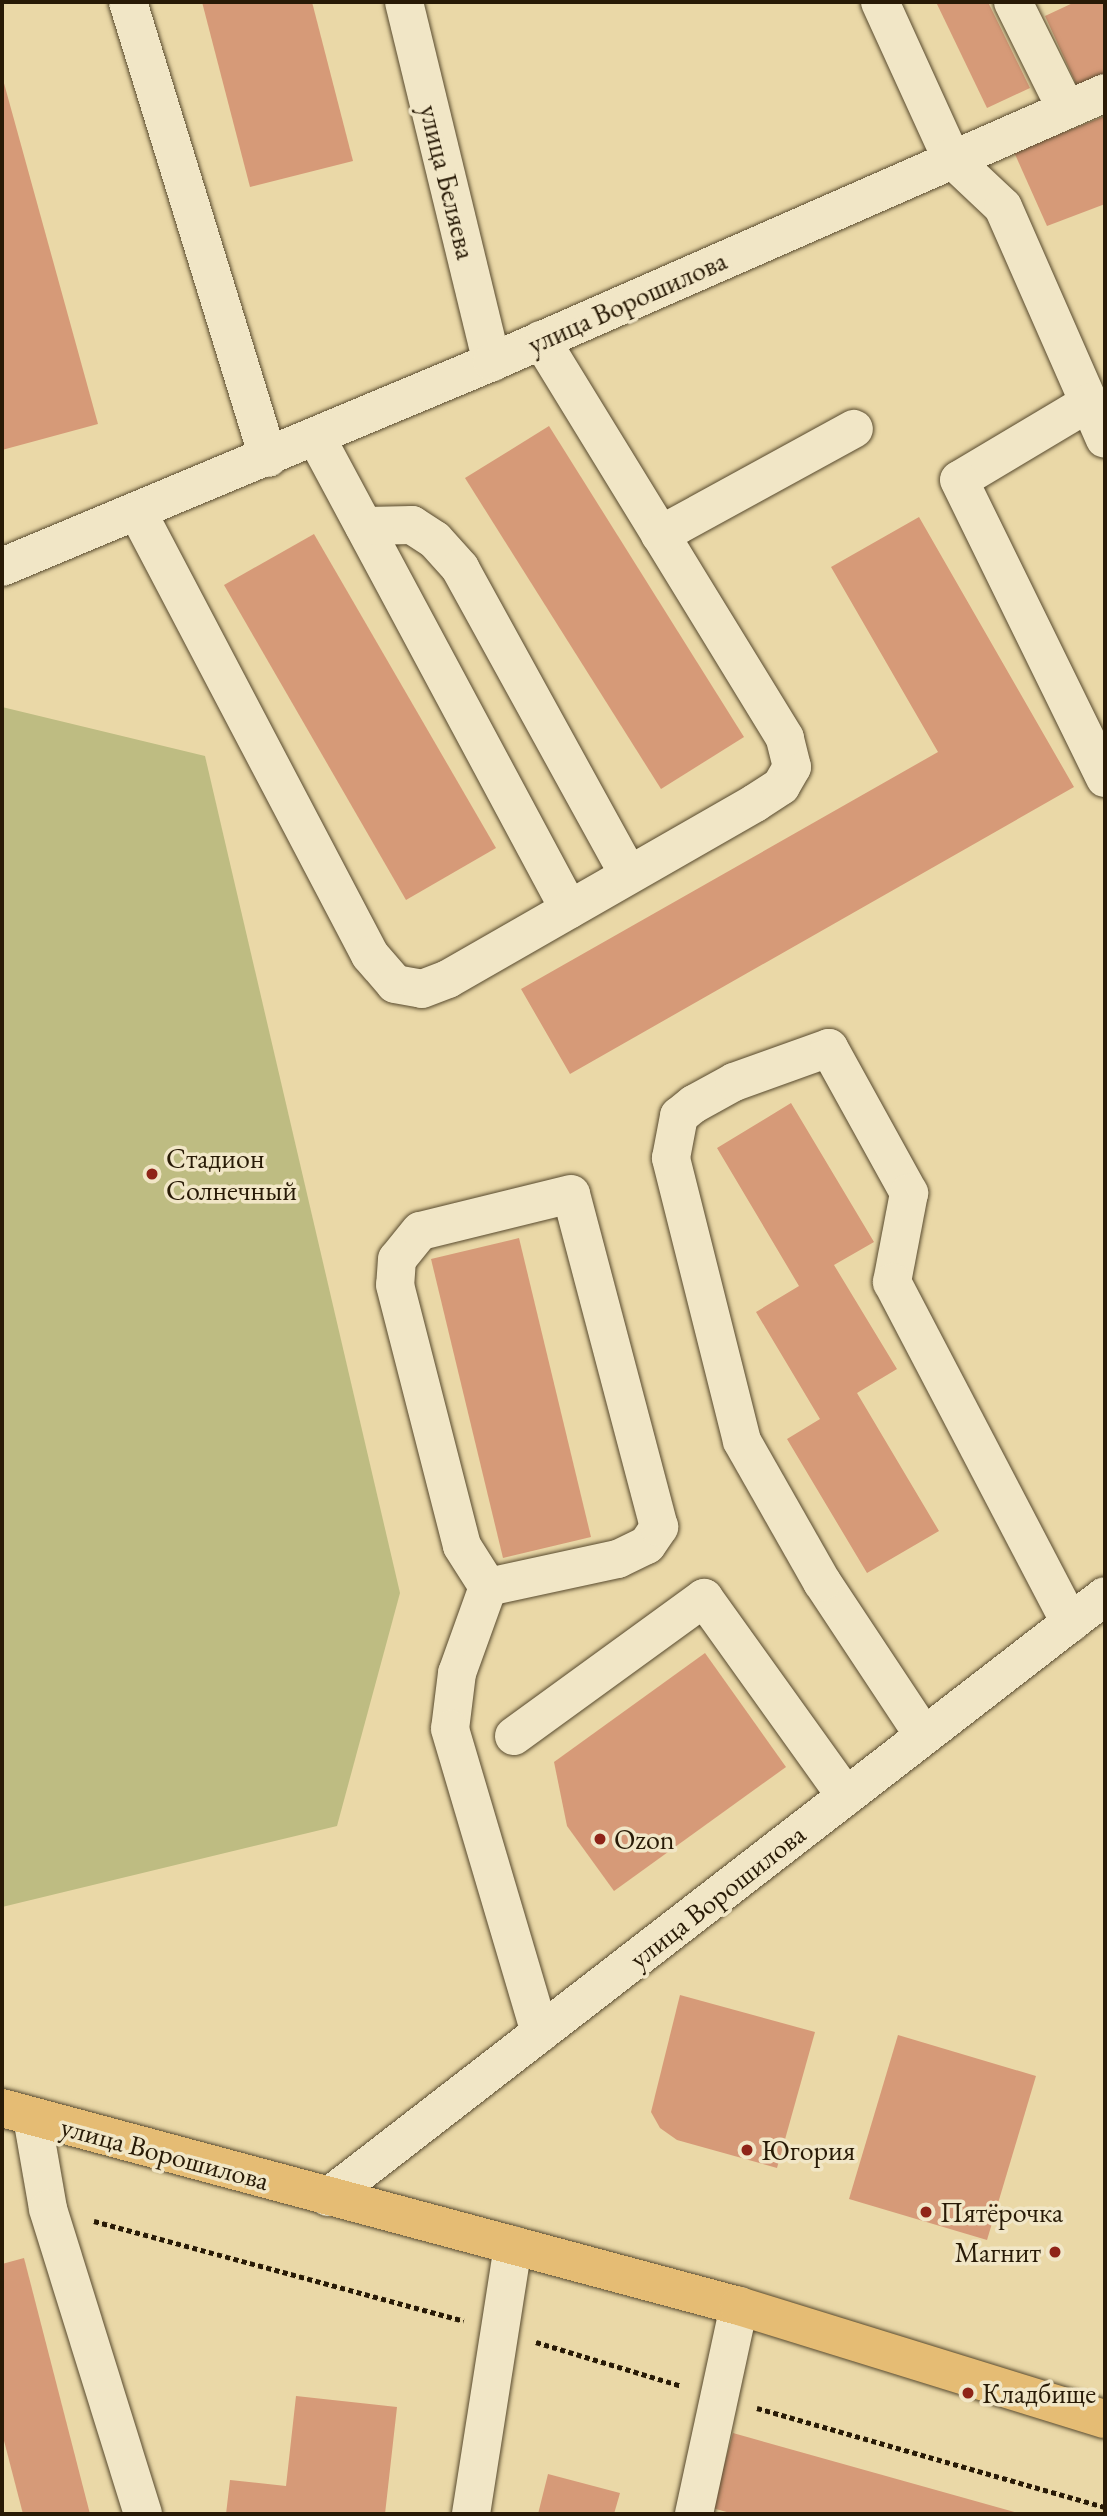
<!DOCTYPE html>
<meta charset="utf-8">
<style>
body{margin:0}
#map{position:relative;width:1107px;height:2516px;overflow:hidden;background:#ead8a7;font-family:"EB Garamond",serif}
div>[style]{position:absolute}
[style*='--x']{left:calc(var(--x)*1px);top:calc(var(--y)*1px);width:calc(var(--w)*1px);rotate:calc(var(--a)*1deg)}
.green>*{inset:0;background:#bebc82}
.building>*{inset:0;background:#d69a78}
.path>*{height:4.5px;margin-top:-2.25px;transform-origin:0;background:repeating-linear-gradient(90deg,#281a06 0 5px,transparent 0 8.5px)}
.roads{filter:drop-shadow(0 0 2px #584a2e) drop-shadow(0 0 2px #584a2e)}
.minor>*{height:38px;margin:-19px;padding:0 19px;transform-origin:19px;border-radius:19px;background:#f1e6c6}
.major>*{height:38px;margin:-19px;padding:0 19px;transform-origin:19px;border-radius:19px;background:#e5bc74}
.dots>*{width:19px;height:19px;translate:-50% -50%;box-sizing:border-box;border:4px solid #f1e6c6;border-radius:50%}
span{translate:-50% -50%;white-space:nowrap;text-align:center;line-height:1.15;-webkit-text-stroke:7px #f1e6c6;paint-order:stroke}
.street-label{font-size:28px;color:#281a06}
.poi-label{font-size:28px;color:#281a06}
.left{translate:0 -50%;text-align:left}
.right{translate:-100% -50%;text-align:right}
.frame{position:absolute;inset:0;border:4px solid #281a06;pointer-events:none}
</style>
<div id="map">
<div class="green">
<i style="clip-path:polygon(2px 707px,205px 756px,400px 1593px,337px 1826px,2px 1907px)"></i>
</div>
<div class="building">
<i style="clip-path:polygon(202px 2px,312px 2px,353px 161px,250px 187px)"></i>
<i style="clip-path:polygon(936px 2px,988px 2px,1030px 88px,987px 108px)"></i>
<i style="clip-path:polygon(1075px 2px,1105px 2px,1105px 73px,1077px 86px,1045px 16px)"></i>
<i style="clip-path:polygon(2px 76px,98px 424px,2px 450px)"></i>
<i style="clip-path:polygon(1105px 116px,1105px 204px,1047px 226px,1014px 152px)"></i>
<i style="clip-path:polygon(549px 426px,744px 737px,661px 789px,465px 478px)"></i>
<i style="clip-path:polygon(919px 517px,1074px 787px,570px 1074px,521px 989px,938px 752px,831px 567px)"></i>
<i style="clip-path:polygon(314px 534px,496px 848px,406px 900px,224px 585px)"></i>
<i style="clip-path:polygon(791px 1103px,874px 1242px,834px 1265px,897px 1369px,857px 1393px,939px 1531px,867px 1573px,787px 1439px,820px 1419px,756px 1312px,799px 1286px,717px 1148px)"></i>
<i style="clip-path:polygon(519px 1238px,591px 1537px,503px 1558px,431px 1259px)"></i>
<i style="clip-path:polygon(705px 1653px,786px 1767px,614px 1891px,567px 1826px,554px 1762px)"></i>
<i style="clip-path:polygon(680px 1995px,815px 2032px,777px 2168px,677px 2140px,660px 2128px,651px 2112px)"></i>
<i style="clip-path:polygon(898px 2035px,1036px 2076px,987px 2240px,849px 2199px)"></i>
<i style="clip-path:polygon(24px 2258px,90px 2514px,23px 2514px,2px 2433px,2px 2264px)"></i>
<i style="clip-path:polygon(296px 2396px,397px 2407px,385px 2514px,226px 2514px,230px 2480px,286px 2486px)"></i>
<i style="clip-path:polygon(733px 2433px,1018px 2513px,1018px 2514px,734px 2514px,712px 2508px)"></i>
<i style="clip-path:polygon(548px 2474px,620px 2493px,614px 2514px,538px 2514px)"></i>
</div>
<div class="path">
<i style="--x:94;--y:2221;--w:383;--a:15.1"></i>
<i style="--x:536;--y:2342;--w:152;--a:16.8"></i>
<i style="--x:757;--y:2408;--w:362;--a:15.9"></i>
</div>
<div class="roads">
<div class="minor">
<i style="--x:128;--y:2;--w:477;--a:72.9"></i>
<i style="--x:404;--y:2;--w:371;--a:76.3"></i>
<i style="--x:880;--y:2;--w:171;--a:65.5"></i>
<i style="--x:951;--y:158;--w:71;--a:43.3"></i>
<i style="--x:1003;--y:207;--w:253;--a:66.3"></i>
<i style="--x:1013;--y:2;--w:119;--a:63.6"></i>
<i style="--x:1090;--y:402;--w:152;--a:149.2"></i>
<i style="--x:959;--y:480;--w:332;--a:63.9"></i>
<i style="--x:316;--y:437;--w:536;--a:61.81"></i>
<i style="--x:138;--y:513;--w:499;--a:62.3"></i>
<i style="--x:370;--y:955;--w:38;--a:49"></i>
<i style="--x:395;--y:984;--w:27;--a:10"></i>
<i style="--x:422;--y:989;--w:28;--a:-21"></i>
<i style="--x:448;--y:979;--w:354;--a:-29.8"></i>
<i style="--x:755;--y:803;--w:31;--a:-33"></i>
<i style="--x:781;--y:786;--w:22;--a:-60"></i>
<i style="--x:792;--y:767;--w:30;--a:-104"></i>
<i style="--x:785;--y:738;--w:467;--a:-121.5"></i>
<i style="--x:364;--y:526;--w:48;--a:-1.2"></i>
<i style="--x:412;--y:525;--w:27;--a:33"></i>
<i style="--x:435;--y:540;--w:38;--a:48"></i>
<i style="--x:460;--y:568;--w:350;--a:61.2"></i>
<i style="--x:660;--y:535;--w:221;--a:-28.7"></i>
<i style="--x:2;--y:567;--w:531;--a:-22.7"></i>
<i style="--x:492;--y:362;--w:669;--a:-23.69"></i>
<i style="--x:488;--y:1587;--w:133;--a:-12.2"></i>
<i style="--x:618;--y:1559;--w:32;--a:-26"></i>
<i style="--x:647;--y:1545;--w:22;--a:-56"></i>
<i style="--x:659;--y:1527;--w:344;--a:-104.8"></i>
<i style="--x:571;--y:1194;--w:155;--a:166.2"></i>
<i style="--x:420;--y:1231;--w:36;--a:129"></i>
<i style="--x:397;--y:1259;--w:26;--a:94"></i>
<i style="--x:395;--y:1285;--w:269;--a:75.6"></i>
<i style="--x:462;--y:1546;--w:49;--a:57.6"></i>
<i style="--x:488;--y:1587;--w:91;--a:109.8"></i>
<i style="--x:457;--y:1673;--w:56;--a:97.1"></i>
<i style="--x:450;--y:1729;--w:317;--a:73.5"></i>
<i style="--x:514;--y:1736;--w:235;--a:-36"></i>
<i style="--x:704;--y:1598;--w:244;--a:54.4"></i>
<i style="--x:924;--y:1736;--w:185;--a:-123.5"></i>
<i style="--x:822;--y:1582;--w:162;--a:-119.6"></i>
<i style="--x:742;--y:1441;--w:292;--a:-104.1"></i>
<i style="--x:671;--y:1158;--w:43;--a:-79.2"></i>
<i style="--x:679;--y:1116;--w:19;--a:-39"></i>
<i style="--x:694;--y:1104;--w:46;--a:-28.8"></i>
<i style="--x:734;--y:1082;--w:101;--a:-19.7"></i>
<i style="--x:829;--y:1048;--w:166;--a:61.1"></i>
<i style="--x:909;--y:1193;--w:91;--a:100.8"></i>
<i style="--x:892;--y:1282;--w:385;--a:62.4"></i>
<i style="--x:32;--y:2117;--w:93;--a:80.1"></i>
<i style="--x:48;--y:2209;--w:319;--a:72.7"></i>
<i style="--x:328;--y:2197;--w:982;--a:-37.72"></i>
<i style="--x:471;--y:2514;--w:272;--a:-81.1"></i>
<i style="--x:694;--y:2514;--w:213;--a:-77.8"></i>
</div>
<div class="major">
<i style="--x:2;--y:2108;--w:763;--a:15.04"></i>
<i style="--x:739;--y:2306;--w:383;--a:17.2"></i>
</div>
</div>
<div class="dots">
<i style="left:152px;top:1174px;background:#8f2418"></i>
<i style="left:600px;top:1839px;background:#8f2418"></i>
<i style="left:747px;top:2150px;background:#8f2418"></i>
<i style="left:926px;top:2212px;background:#8f2418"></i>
<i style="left:1055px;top:2252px;background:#8f2418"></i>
<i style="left:968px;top:2393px;background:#8f2418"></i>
</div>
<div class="street-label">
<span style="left:448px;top:182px;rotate:76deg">улица Беляева</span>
<span style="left:627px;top:302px;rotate:-24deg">улица Ворошилова</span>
<span style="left:717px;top:1896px;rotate:-38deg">улица Ворошилова</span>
<span style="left:165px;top:2153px;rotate:15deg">улица Ворошилова</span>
</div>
<div class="poi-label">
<span class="left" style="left:166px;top:1174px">Стадион<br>Солнечный</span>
<span class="left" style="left:614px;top:1839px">Ozon</span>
<span class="left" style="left:761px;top:2150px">Югория</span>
<span class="left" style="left:940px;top:2212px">Пятёрочка</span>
<span class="right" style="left:1041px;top:2252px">Магнит</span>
<span class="left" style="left:982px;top:2393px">Кладбище</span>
</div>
<div class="frame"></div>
</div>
